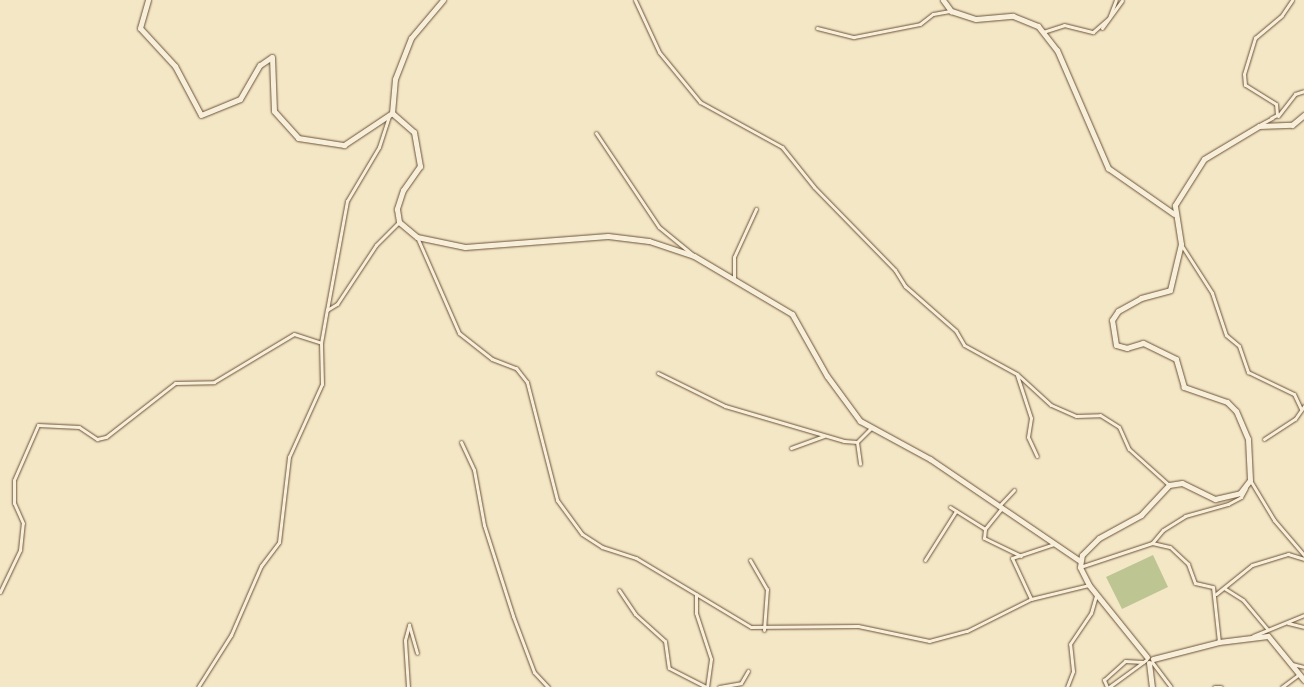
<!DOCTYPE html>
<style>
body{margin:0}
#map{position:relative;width:1304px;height:687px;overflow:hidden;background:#f4e7c6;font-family:"Libre Caslon Text",serif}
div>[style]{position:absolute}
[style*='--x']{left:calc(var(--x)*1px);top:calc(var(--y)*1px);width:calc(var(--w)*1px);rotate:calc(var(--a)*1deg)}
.green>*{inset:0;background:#bdc593}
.roads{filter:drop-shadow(0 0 1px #6b5238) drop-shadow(0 0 1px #6b5238)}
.street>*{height:3px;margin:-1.5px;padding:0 1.5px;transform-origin:1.5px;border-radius:1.5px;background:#f8efda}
.secondary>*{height:5px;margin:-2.5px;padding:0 2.5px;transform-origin:2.5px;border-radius:2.5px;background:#f8efda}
span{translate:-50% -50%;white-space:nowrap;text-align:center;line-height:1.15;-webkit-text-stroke:4px #f8efda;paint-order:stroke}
</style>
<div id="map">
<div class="green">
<i style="clip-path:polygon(1153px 555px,1168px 587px,1122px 609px,1106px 577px)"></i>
</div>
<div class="roads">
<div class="street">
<i style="--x:635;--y:0;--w:57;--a:65.2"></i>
<i style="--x:659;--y:52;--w:65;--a:50.6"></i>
<i style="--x:700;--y:102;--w:94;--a:28.8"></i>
<i style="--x:782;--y:147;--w:51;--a:51.3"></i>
<i style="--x:814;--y:187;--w:116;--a:45.7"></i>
<i style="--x:895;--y:270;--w:19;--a:58"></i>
<i style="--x:905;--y:286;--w:68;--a:41.4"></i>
<i style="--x:956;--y:331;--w:16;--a:60"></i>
<i style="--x:964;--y:345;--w:60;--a:28.7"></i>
<i style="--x:1017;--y:374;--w:46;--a:42.4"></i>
<i style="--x:1051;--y:405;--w:27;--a:24"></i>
<i style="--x:1076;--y:416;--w:24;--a:-2"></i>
<i style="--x:1100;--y:415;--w:22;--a:32"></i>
<i style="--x:1119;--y:427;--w:24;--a:66"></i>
<i style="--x:1129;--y:449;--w:54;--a:42"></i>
<i style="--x:817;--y:28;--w:38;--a:14"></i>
<i style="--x:854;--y:37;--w:67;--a:-11.1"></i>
<i style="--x:920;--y:24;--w:16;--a:-38"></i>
<i style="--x:933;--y:14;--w:17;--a:-10"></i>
<i style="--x:1102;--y:28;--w:34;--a:-54"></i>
<i style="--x:1043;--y:32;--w:22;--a:-18"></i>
<i style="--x:1064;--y:25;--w:30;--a:14"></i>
<i style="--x:1093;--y:32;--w:21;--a:-41"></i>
<i style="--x:1109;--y:18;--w:19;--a:-69"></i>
<i style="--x:1278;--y:116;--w:28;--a:-52"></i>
<i style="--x:1295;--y:94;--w:9;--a:-18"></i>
<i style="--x:1271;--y:118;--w:7;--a:-27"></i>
<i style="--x:1277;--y:115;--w:11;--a:-95"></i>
<i style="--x:1276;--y:104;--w:36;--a:-148"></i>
<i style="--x:1245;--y:85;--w:11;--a:-95"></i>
<i style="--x:1244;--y:74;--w:38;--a:-73"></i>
<i style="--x:1255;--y:38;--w:35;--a:-40"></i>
<i style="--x:1282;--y:15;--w:18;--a:-56"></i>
<i style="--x:1259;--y:125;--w:15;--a:-28"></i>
<i style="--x:596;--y:133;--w:113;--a:56.2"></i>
<i style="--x:659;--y:227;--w:43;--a:39.3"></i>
<i style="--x:417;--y:237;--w:105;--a:66.4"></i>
<i style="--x:459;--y:333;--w:42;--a:38.2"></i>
<i style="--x:492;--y:359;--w:26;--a:21"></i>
<i style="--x:516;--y:368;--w:18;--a:52"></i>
<i style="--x:527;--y:382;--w:122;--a:75.7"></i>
<i style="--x:557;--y:500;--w:42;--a:53.7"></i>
<i style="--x:582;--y:534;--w:24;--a:33"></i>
<i style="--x:602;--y:547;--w:36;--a:18"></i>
<i style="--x:636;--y:558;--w:134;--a:31"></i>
<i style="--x:751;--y:627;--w:107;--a:-0.5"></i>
<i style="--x:858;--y:626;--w:73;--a:11.9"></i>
<i style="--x:929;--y:641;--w:39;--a:-15"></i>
<i style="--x:967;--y:631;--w:72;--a:-26.6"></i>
<i style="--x:1031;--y:599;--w:60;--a:-13.6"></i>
<i style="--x:1182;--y:246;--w:56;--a:57.4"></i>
<i style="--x:1212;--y:293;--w:44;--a:71.6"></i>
<i style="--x:1226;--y:335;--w:17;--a:40"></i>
<i style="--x:1239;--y:346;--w:28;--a:71"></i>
<i style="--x:1248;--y:372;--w:51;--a:25.6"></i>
<i style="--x:1294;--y:394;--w:17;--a:65"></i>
<i style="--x:734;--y:277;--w:20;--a:-90"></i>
<i style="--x:734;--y:257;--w:53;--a:-65.4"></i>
<i style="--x:327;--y:310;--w:111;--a:-79.6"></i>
<i style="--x:347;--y:201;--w:63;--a:-59.3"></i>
<i style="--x:379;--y:147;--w:33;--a:-72"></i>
<i style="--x:658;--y:373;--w:75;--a:26.2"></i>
<i style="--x:725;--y:406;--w:124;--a:16.4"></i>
<i style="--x:844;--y:441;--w:13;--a:4"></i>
<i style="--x:857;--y:442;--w:21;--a:-45"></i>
<i style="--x:1017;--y:375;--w:45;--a:72"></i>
<i style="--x:1031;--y:418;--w:19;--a:99"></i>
<i style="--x:1028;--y:437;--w:21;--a:65"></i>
<i style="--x:1264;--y:439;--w:37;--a:-33"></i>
<i style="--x:1295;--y:419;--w:16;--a:-55"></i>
<i style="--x:461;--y:442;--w:31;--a:65"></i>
<i style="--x:474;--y:470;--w:56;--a:79.7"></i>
<i style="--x:484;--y:525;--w:96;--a:72.3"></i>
<i style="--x:513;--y:616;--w:60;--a:69.4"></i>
<i style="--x:534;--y:672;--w:21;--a:47"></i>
<i style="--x:857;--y:442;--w:22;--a:82"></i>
<i style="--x:791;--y:448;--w:35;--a:-20"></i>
<i style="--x:1250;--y:480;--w:47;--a:59"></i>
<i style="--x:1274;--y:520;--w:46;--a:49.4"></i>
<i style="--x:999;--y:506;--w:22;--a:-47"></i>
<i style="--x:950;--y:507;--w:41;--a:32.2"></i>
<i style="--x:1001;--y:509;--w:26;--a:129"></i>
<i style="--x:985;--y:529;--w:9;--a:96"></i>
<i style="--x:984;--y:538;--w:41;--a:25.9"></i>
<i style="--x:1152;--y:543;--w:17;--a:-50"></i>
<i style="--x:1163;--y:530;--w:26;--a:-32"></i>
<i style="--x:1185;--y:516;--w:45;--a:-15.6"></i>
<i style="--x:1228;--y:504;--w:15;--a:-28"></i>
<i style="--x:1241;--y:497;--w:10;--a:-61"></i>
<i style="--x:750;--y:560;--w:34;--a:60"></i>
<i style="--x:767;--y:589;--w:41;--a:94.2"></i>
<i style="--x:925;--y:560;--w:58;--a:-57.7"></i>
<i style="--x:1080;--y:567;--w:76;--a:-18.4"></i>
<i style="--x:1152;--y:543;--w:18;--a:13"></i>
<i style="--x:1170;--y:547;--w:25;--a:43"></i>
<i style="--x:1188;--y:564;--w:20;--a:70"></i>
<i style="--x:1195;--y:583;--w:18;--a:13"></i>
<i style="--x:1213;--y:587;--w:55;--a:83.8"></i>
<i style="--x:1224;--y:588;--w:22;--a:32"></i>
<i style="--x:1243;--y:600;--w:38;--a:50"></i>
<i style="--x:619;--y:590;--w:29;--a:56"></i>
<i style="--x:635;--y:614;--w:40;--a:42"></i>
<i style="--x:665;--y:641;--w:27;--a:82"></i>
<i style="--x:669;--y:668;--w:42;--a:27.2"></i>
<i style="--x:0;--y:592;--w:47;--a:-64.5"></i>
<i style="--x:20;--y:550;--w:27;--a:-84"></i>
<i style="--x:23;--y:523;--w:22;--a:-114"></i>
<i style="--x:14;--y:503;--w:23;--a:-90"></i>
<i style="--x:14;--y:480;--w:60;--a:-66.4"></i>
<i style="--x:38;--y:425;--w:41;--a:2.8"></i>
<i style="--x:79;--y:427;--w:22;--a:34"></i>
<i style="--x:97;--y:439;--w:9;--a:-13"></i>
<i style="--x:106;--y:437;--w:88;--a:-38"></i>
<i style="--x:175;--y:383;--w:39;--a:-1"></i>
<i style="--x:214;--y:382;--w:93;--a:-31"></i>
<i style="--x:294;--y:334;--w:28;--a:18"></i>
<i style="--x:696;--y:594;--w:19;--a:90"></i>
<i style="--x:696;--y:613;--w:48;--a:71.9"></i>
<i style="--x:711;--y:659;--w:28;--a:98"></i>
<i style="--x:1216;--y:594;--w:46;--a:-38.9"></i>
<i style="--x:1252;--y:565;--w:38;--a:-17"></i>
<i style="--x:1288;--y:554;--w:17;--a:17"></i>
<i style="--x:1031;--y:599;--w:45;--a:-114.9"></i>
<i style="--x:1012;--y:558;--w:44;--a:-18.4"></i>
<i style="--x:1288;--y:623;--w:16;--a:14"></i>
<i style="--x:1253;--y:636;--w:55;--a:-22.4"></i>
<i style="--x:1152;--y:662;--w:31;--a:53"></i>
<i style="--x:1292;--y:664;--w:12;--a:14"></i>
<i style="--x:198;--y:687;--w:62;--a:-57.6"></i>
<i style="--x:231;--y:635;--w:75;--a:-66.5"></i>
<i style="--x:261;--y:566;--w:30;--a:-53"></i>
<i style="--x:279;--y:542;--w:86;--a:-83.3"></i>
<i style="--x:289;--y:457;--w:80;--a:-65.7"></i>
<i style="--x:322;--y:384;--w:41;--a:-91.4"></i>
<i style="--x:321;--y:343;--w:34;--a:-80"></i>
<i style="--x:327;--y:310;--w:12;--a:-31"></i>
<i style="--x:337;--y:304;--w:71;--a:-56.5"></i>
<i style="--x:376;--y:245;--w:33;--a:-45"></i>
<i style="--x:408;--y:687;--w:47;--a:-93.7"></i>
<i style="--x:405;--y:640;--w:16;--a:-75"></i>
<i style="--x:409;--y:625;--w:29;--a:74"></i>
<i style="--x:719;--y:687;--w:22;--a:-10"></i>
<i style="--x:741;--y:683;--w:14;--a:-60"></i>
<i style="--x:1067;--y:687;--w:17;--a:-69"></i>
<i style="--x:1073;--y:671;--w:27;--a:-96"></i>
<i style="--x:1070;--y:644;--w:37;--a:-56"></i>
<i style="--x:1091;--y:613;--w:19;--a:-74"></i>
<i style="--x:1107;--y:687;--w:8;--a:-113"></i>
<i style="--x:1104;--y:680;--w:28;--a:-42"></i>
<i style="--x:1125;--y:661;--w:18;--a:3"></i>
<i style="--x:1109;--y:687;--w:46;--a:-36.1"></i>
<i style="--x:1214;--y:687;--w:7;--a:0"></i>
<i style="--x:1282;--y:687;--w:21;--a:-37"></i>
</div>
<div class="secondary">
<i style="--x:148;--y:0;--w:29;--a:106"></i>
<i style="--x:140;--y:28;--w:52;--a:47.4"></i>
<i style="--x:175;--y:66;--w:55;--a:62"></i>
<i style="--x:201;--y:115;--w:42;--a:-22.3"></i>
<i style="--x:240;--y:99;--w:39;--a:-60"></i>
<i style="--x:260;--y:65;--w:14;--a:-34"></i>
<i style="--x:272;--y:57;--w:54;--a:87.9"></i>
<i style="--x:274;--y:111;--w:36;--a:48"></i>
<i style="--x:298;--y:138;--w:47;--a:8.7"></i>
<i style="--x:344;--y:145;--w:58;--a:-33.7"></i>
<i style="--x:392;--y:113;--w:29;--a:41"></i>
<i style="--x:414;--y:132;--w:35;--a:80"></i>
<i style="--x:420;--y:166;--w:29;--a:125"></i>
<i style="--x:403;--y:190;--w:20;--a:108"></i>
<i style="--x:397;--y:209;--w:13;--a:81"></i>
<i style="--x:399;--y:222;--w:23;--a:40"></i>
<i style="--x:417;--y:237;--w:49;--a:11.8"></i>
<i style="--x:465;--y:247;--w:143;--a:-4.4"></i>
<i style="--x:608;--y:236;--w:41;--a:7"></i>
<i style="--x:649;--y:241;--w:47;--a:18.4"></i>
<i style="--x:694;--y:256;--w:114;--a:30.6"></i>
<i style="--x:792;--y:314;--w:71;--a:60.6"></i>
<i style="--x:827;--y:376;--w:56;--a:53.7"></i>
<i style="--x:860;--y:421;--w:80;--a:28.5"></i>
<i style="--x:930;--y:459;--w:181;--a:34.2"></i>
<i style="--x:943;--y:0;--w:14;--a:54"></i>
<i style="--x:951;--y:11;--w:26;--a:18"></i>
<i style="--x:976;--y:19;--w:37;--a:-5"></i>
<i style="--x:1013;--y:16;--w:27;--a:22"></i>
<i style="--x:1038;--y:26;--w:31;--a:52"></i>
<i style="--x:1057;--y:50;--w:129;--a:66.6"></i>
<i style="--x:1108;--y:168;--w:80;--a:34.9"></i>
<i style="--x:392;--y:113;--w:34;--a:-85"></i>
<i style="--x:395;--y:79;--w:44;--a:-68.7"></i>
<i style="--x:411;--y:38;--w:50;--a:-49.9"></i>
<i style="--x:1147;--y:657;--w:92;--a:-128.9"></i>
<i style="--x:1089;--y:585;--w:20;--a:-117"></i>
<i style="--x:1080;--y:567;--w:12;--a:-81"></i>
<i style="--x:1082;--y:555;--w:24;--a:-45"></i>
<i style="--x:1099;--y:538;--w:48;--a:-28.7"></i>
<i style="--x:1141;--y:515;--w:41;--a:-47"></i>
<i style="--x:1169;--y:485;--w:13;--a:-9"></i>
<i style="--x:1182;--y:483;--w:37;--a:26"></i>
<i style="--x:1215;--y:499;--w:26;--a:-13"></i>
<i style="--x:1240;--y:493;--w:16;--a:-52"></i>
<i style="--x:1250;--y:480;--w:41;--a:-92.8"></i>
<i style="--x:1248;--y:439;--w:30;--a:-113"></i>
<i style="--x:1236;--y:411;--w:13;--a:-135"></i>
<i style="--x:1227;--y:402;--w:46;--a:-160.8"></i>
<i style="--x:1184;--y:387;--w:29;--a:-106"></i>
<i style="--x:1176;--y:359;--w:37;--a:-154"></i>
<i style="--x:1143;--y:343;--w:17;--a:163"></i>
<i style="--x:1127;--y:348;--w:11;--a:-165"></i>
<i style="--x:1116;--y:345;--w:25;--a:-99"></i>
<i style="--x:1112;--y:320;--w:11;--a:-56"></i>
<i style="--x:1118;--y:311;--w:26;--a:-29"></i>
<i style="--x:1141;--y:298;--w:30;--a:-15"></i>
<i style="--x:1170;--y:290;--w:47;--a:-76.6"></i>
<i style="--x:1181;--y:244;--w:39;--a:-99"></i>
<i style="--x:1175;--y:205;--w:54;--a:-57.8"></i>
<i style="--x:1204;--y:159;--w:64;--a:-31"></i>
<i style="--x:1259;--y:126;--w:33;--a:-2"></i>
<i style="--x:1292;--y:125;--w:16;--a:-40"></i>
<i style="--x:1153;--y:659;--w:68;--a:-14.4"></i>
<i style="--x:1219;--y:642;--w:49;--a:-7"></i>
<i style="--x:1268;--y:636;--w:57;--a:50.7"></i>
<i style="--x:1149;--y:663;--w:24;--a:83"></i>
</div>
</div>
</div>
